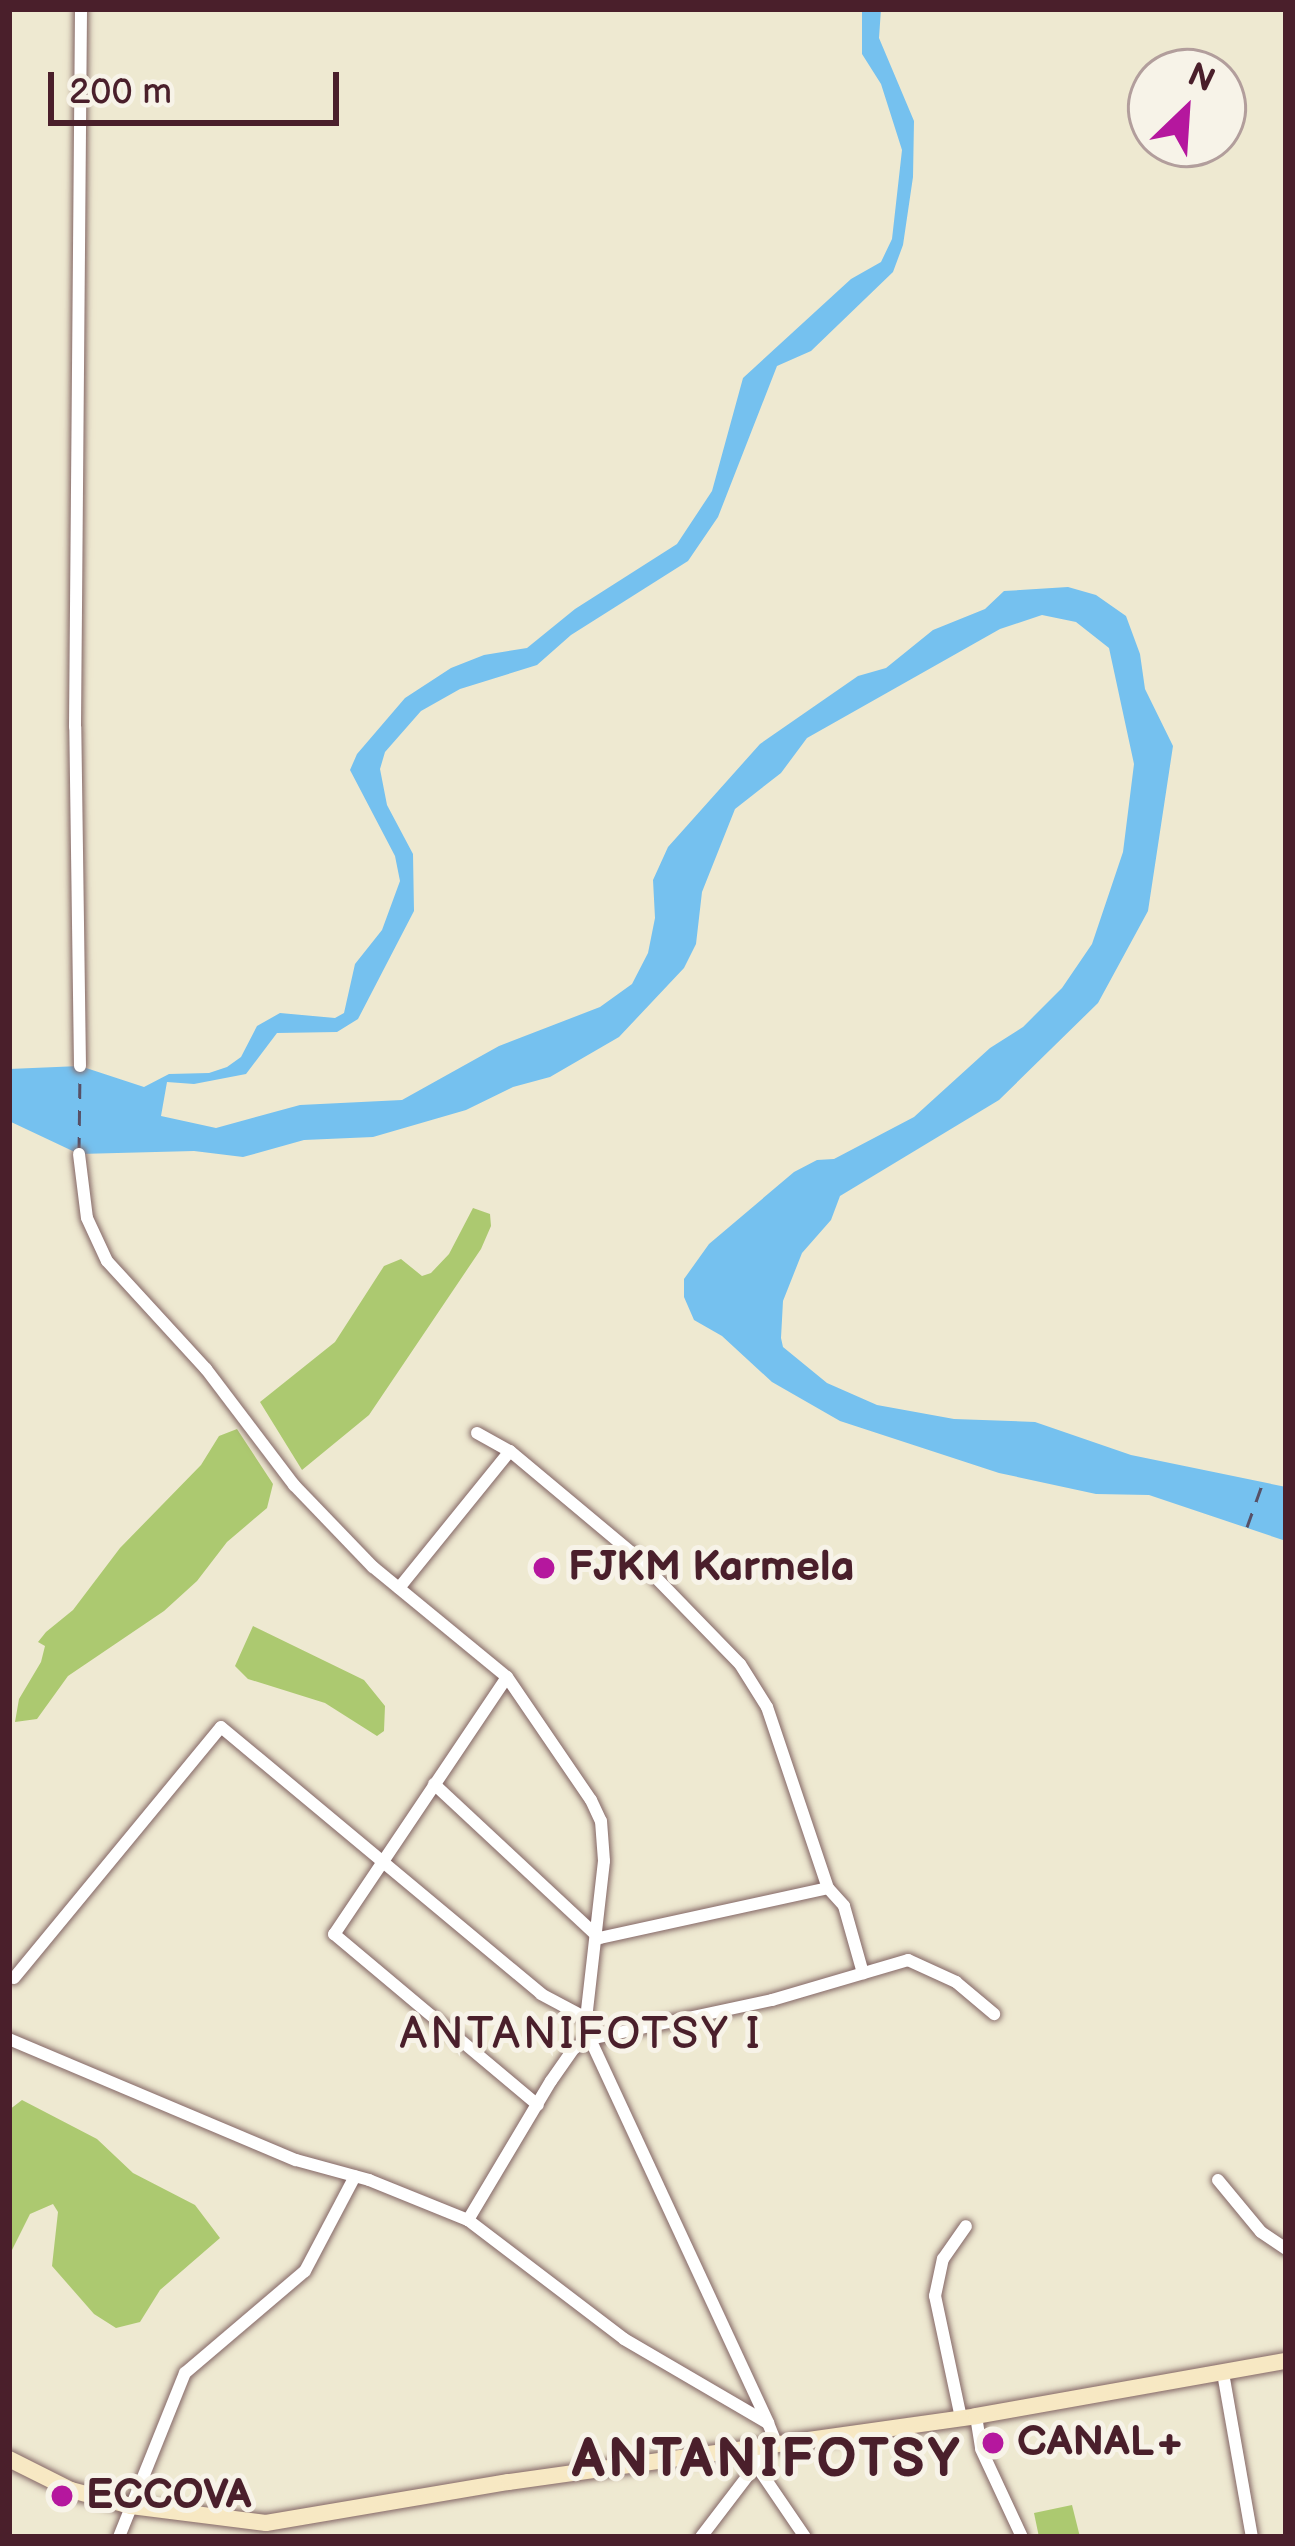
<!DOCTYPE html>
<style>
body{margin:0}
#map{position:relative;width:1295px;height:2546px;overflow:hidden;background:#eee9d1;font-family:"Balsamiq Sans",sans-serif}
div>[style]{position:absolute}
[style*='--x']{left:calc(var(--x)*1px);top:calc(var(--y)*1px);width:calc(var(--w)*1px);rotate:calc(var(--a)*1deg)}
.green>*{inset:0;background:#acc970}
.water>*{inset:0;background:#75c1ef}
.ferry>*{height:3px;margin-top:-1.5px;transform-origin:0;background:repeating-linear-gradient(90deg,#575066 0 15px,transparent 0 27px)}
.roads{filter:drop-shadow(0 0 3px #836665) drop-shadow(0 0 3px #836665)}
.minor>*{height:12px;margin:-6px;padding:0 6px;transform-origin:6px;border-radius:6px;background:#fff}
.secondary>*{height:16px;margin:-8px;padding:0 8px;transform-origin:8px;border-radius:8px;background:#f7e8c3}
.dots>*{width:33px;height:33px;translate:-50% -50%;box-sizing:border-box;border:6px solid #f7f3e8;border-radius:50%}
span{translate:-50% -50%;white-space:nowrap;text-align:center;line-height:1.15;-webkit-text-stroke:10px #f7f3e8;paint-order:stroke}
.poi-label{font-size:42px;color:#4a1f2b;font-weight:700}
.left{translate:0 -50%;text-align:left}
.neighbourhood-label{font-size:45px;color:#4a1f2b;letter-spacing:3px}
.district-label{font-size:54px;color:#4a1f2b;font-weight:700;letter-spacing:3px}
.frame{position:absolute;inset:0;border:12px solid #4a1f2b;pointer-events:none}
.north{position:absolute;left:1127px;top:48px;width:120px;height:120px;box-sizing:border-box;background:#f7f3e8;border:3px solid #b29e9c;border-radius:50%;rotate:25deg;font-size:33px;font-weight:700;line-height:48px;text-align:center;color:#4a1f2b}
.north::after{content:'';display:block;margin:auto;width:42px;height:54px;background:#b5179e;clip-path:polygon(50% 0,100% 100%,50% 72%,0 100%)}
.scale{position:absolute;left:48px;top:72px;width:291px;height:54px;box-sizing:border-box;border:6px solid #4a1f2b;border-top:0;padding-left:15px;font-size:36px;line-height:42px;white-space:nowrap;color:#4a1f2b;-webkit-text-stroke:9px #f7f3e8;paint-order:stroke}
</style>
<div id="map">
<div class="green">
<i style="clip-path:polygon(473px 1208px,490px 1214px,491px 1226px,481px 1249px,369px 1415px,302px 1470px,260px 1402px,335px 1342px,384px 1266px,401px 1259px,422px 1276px,431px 1273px,449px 1254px)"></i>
<i style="clip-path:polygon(237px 1429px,273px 1484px,267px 1508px,227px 1542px,197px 1581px,164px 1611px,68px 1676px,37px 1719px,15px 1722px,19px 1699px,41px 1662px,45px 1646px,38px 1642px,46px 1632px,73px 1610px,120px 1548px,201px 1465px,219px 1436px)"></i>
<i style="clip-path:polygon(253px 1626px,364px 1680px,385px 1706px,384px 1731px,377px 1736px,325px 1703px,248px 1679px,235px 1666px)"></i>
<i style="clip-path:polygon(22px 2100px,97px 2139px,133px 2173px,195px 2205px,220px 2238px,160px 2290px,140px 2322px,116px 2328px,94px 2314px,52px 2266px,58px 2212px,53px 2204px,30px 2214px,9px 2256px,9px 2110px)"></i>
<i style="clip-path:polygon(1072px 2505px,1080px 2537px,1039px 2537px,1034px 2513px)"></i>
</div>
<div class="water">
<i style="clip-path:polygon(862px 9px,881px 9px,879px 38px,914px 121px,913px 177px,903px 245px,893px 272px,811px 351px,777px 366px,718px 517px,688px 561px,571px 635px,537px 665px,460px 689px,421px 711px,385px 752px,380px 769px,387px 805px,413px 854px,414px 911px,358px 1019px,337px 1032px,277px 1033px,246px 1074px,194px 1084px,167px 1082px,161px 1116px,216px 1128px,300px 1105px,402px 1100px,499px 1046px,600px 1007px,632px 984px,648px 953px,655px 918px,653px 880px,668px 847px,760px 744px,858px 676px,886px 668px,933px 630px,985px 609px,1004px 591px,1068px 587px,1096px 595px,1126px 616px,1140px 654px,1145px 689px,1173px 746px,1148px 911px,1098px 1003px,999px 1100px,840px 1196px,831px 1220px,802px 1253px,783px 1301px,781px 1338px,783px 1347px,827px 1383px,877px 1405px,954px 1419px,1035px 1422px,1131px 1455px,1286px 1487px,1286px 1541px,1149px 1495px,1096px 1494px,999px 1473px,840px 1421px,772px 1382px,722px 1336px,694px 1320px,684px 1297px,684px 1279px,709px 1244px,794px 1172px,817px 1160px,834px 1159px,914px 1117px,990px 1048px,1023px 1027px,1062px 988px,1092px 944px,1123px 852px,1134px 764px,1109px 648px,1076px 622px,1042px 615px,1000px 629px,807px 738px,781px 773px,735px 809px,702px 892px,696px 944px,684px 968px,619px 1037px,550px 1077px,513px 1087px,466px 1110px,373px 1137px,304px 1140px,243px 1157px,194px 1151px,79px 1154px,9px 1121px,9px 1069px,80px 1066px,144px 1087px,169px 1074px,209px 1073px,227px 1067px,241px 1057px,257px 1026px,280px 1013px,335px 1018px,344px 1013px,355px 964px,382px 930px,400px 881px,395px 856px,350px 770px,357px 754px,405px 698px,451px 668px,484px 655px,527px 648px,575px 609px,677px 544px,712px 491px,743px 378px,851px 279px,881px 262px,892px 239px,902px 150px,881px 84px,862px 54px)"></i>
</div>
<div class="ferry">
<i style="--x:79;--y:1152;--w:80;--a:-89.3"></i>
<i style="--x:1247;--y:1527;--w:48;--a:-70.4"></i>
</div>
<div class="roads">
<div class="minor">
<i style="--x:80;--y:1066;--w:339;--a:-90.8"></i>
<i style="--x:75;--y:727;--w:718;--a:-89.52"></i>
<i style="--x:79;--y:1154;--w:64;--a:82.9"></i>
<i style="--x:87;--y:1218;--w:47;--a:65.1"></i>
<i style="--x:107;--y:1261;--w:147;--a:47.5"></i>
<i style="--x:206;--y:1369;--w:146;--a:52.8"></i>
<i style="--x:294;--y:1485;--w:114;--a:46.1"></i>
<i style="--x:373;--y:1567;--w:173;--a:39.4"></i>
<i style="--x:507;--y:1677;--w:149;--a:55.7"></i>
<i style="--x:591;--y:1800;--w:23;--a:65"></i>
<i style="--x:601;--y:1821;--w:40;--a:85.7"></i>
<i style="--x:604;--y:1861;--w:158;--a:96.5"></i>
<i style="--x:586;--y:2018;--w:21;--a:79"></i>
<i style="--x:590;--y:2039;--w:423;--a:65.1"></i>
<i style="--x:477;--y:1433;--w:38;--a:29"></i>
<i style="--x:510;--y:1451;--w:158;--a:39.9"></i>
<i style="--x:631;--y:1552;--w:156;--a:45.8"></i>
<i style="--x:740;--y:1664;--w:51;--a:57.9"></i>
<i style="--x:767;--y:1707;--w:191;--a:71.4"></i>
<i style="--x:828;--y:1888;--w:24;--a:48"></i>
<i style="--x:844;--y:1906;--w:70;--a:74.2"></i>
<i style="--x:399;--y:1588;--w:176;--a:-51"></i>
<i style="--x:507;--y:1677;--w:310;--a:123.9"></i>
<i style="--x:334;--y:1934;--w:266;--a:40"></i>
<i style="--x:434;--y:1784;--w:226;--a:43"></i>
<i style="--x:599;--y:1938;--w:234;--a:-12.3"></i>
<i style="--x:14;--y:1978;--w:325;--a:-50.5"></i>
<i style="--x:221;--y:1727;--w:417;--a:39.8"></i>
<i style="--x:541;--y:1994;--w:51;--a:28.1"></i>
<i style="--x:9;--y:2039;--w:311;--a:22.9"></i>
<i style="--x:296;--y:2160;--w:76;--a:15.3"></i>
<i style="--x:369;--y:2180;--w:107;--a:22"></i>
<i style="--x:468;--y:2220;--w:196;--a:37.3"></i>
<i style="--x:624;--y:2339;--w:167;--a:30.3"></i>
<i style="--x:768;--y:2423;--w:24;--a:68"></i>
<i style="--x:1218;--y:2180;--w:67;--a:50.4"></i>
<i style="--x:1261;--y:2232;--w:30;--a:34"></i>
<i style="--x:468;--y:2220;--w:162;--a:-59.2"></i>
<i style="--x:551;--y:2081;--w:39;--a:-55"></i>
<i style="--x:573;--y:2049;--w:20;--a:-30"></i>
<i style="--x:590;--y:2039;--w:186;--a:-12.1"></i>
<i style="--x:772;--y:2000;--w:142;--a:-16.4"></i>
<i style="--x:908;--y:1960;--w:53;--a:24.6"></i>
<i style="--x:956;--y:1982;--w:50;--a:40.1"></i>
<i style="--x:1223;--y:2373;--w:167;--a:80"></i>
<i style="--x:976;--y:2416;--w:33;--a:81"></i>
<i style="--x:981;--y:2449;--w:97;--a:65"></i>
<i style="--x:961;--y:2418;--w:125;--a:-102"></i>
<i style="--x:935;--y:2296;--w:38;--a:-78"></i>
<i style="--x:943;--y:2259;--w:40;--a:-55.1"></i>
<i style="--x:756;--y:2465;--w:87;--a:55.8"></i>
<i style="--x:119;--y:2537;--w:177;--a:-68.1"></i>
<i style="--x:185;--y:2373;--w:157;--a:-40.4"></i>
<i style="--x:305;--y:2271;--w:107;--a:-62.2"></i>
<i style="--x:701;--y:2537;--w:91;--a:-52.6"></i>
<i style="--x:756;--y:2465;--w:15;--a:-94"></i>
</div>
<div class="secondary">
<i style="--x:9;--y:2459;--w:69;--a:26.6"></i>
<i style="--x:71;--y:2490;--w:62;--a:14.9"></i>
<i style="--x:131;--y:2506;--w:136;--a:7.2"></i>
<i style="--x:266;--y:2523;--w:246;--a:-9.6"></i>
<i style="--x:509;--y:2482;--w:472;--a:-8"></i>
<i style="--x:976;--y:2416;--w:315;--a:-10.1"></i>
</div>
</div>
<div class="dots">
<i style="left:544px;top:1568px;background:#b5179e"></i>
<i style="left:993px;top:2443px;background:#b5179e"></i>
<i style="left:62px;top:2496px;background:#b5179e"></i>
</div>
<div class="poi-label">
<span class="left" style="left:568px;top:1568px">FJKM Karmela</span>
<span class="left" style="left:1017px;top:2443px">CANAL+</span>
<span class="left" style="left:86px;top:2496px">ECCOVA</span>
</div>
<div class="neighbourhood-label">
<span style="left:581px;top:2035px">ANTANIFOTSY I</span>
</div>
<div class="district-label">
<span style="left:767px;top:2460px">ANTANIFOTSY</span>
</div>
<div class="frame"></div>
<div class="north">N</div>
<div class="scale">200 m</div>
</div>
